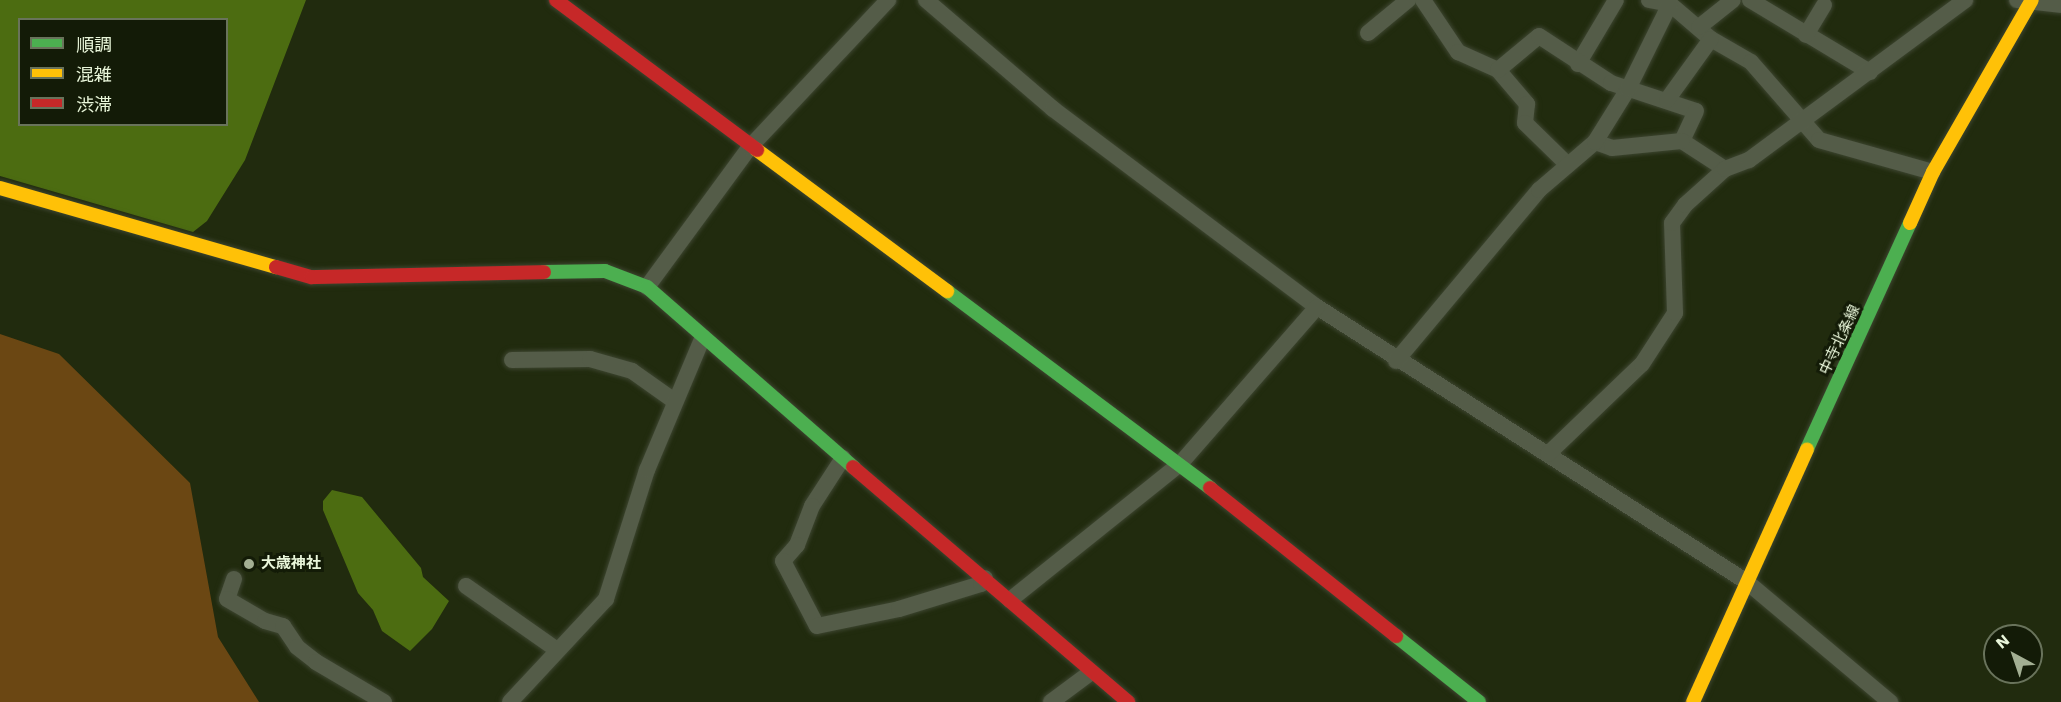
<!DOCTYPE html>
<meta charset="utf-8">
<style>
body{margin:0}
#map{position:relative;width:2061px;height:702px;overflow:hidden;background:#212b0e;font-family:"Work Sans","Noto Sans JP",sans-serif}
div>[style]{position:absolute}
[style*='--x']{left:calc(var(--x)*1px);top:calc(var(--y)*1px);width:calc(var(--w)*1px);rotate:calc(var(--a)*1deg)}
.green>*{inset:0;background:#6b4713}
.water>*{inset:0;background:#4c6c11}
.roads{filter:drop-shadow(0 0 2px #3d4530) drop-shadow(0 0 2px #3d4530)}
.street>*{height:16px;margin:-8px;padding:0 8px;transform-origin:8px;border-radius:8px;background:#545c48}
.fast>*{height:14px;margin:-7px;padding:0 7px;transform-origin:7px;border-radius:7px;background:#4caf50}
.slow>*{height:14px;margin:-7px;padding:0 7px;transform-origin:7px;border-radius:7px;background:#ffc107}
.jam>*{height:14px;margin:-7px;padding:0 7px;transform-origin:7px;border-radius:7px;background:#c62828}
.dots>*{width:16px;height:16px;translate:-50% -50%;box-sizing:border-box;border:3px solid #131b07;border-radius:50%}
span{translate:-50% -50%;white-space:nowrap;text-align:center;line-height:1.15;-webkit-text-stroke:6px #131b07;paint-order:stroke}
.street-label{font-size:15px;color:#e9f6da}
.poi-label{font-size:15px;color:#e9f6da;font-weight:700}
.left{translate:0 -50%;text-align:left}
.legend{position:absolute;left:18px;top:18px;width:210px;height:108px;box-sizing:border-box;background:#131b07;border:2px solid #69735b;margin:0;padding:8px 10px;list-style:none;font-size:18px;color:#e9f6da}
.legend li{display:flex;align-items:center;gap:12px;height:30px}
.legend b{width:30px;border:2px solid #69735b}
.north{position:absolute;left:1983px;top:624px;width:60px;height:60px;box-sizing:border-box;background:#131b07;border:2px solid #69735b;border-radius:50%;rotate:320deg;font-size:16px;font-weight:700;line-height:24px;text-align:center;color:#e9f6da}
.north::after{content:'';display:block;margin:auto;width:21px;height:27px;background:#a3af93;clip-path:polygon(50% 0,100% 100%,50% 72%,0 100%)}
</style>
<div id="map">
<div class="green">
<i style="clip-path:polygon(0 334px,59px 354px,190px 483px,218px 637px,259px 702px,0 702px)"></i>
</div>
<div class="water">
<i style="clip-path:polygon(evenodd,0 0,306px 0,245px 160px,207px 221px,193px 232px,0 176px,0 0,20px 20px,226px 20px,226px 124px,20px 124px,20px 20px)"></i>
<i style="clip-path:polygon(332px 490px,362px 497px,421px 568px,423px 577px,449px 601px,432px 629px,410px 651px,382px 631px,373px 610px,358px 593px,323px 510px,323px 501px)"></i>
</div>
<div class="roads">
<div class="street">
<i style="--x:926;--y:0;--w:167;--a:40.6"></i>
<i style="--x:1053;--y:109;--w:330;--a:36.9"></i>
<i style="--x:1317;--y:307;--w:510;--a:32.6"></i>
<i style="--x:1747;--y:582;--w:187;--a:40"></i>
<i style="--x:1423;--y:0;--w:63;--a:56.1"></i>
<i style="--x:1458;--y:52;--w:44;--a:24.2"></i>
<i style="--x:1498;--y:70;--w:45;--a:49.5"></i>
<i style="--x:1527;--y:104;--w:19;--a:96"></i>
<i style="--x:1525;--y:123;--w:60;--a:44.3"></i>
<i style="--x:1649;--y:0;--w:21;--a:11"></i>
<i style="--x:1670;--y:4;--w:54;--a:40.5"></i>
<i style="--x:1711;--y:39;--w:46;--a:29.9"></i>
<i style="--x:1751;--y:62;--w:103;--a:48.9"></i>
<i style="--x:1819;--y:140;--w:118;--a:15.7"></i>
<i style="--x:1750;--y:0;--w:140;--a:31"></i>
<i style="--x:2017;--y:0;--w:44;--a:6.5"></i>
<i style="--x:1699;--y:27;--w:43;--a:-38.5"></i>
<i style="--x:1368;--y:33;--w:52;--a:-39.5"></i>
<i style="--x:1806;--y:35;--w:35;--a:-59"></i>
<i style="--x:1578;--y:64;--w:74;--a:-59.3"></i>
<i style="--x:1498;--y:70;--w:53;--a:-39.7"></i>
<i style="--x:1539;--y:36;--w:86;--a:33.1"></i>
<i style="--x:1611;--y:83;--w:89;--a:18.2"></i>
<i style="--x:1696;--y:111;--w:33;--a:115"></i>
<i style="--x:1682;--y:141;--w:51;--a:33.1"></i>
<i style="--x:1667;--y:100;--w:75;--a:-54.2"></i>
<i style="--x:1595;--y:142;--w:18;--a:19"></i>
<i style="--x:1612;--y:148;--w:70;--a:-5.7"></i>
<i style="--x:647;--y:287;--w:174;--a:-53.7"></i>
<i style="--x:750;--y:147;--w:202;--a:-46.8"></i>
<i style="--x:512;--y:360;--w:78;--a:-0.7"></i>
<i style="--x:590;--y:359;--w:44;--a:15.9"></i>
<i style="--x:632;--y:371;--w:50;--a:35.3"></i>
<i style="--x:1396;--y:361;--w:223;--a:-50.1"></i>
<i style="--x:1539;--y:190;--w:74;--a:-40.6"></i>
<i style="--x:1595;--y:142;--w:62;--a:-58.1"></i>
<i style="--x:1628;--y:89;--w:95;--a:-63.7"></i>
<i style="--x:1548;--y:454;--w:130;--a:-43.8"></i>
<i style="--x:1642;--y:364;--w:61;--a:-57.1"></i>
<i style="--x:1675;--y:313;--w:90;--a:-91.9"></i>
<i style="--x:1672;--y:223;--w:22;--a:-54"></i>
<i style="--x:1685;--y:205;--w:54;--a:-42"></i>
<i style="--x:1725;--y:169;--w:26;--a:-21"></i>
<i style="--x:1749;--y:160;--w:269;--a:-36.5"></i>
<i style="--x:843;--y:458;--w:57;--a:122.9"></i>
<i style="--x:812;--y:506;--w:42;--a:111"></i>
<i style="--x:797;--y:545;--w:21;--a:131"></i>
<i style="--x:783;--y:561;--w:73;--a:62.4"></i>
<i style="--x:817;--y:626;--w:84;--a:-11.7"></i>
<i style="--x:899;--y:609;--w:86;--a:-17"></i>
<i style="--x:981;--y:584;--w:7;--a:-56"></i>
<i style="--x:234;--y:579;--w:21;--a:109"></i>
<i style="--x:227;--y:599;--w:44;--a:30.1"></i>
<i style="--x:265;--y:621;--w:19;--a:16"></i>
<i style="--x:283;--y:626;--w:25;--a:56"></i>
<i style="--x:297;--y:647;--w:24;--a:38"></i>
<i style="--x:316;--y:662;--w:79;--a:30.5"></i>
<i style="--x:466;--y:586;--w:111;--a:35.1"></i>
<i style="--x:1010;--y:600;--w:218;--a:-38.7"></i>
<i style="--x:1180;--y:464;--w:208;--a:-48.9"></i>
<i style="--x:510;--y:702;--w:141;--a:-47"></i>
<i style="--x:606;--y:599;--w:135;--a:-72.4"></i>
<i style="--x:647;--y:470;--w:144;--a:-67.2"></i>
<i style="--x:1051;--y:702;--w:49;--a:-36.6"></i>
</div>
<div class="fast">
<i style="--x:544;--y:272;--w:61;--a:-0.9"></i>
<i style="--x:605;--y:271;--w:45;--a:20.9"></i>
<i style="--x:647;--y:287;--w:274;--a:41.1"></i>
<i style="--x:947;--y:291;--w:329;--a:36.8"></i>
<i style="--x:1807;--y:449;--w:248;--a:-65.5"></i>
<i style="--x:1396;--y:636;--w:106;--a:38.5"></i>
</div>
<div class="slow">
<i style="--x:757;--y:150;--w:237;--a:36.6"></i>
<i style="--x:0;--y:188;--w:287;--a:16"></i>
<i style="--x:1910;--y:223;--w:56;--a:-65.7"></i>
<i style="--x:1933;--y:172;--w:198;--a:-60.1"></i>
<i style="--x:1693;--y:702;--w:277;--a:-65.7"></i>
</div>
<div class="jam">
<i style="--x:556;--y:0;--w:251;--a:36.7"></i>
<i style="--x:276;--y:267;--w:37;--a:16"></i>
<i style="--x:312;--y:277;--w:232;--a:-1.2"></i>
<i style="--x:853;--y:467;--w:362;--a:40.5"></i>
<i style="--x:1210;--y:488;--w:238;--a:38.5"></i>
</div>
</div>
<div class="dots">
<i style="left:249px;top:564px;background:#a3af93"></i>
</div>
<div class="street-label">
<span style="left:1840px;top:340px;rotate:-65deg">中寺北条線</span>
</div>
<div class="poi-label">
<span class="left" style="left:261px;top:564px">大歳神社</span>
</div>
<ul class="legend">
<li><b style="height:8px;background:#4caf50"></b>順調</li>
<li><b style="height:8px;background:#ffc107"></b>混雑</li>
<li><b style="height:8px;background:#c62828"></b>渋滞</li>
</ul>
<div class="north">N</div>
</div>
